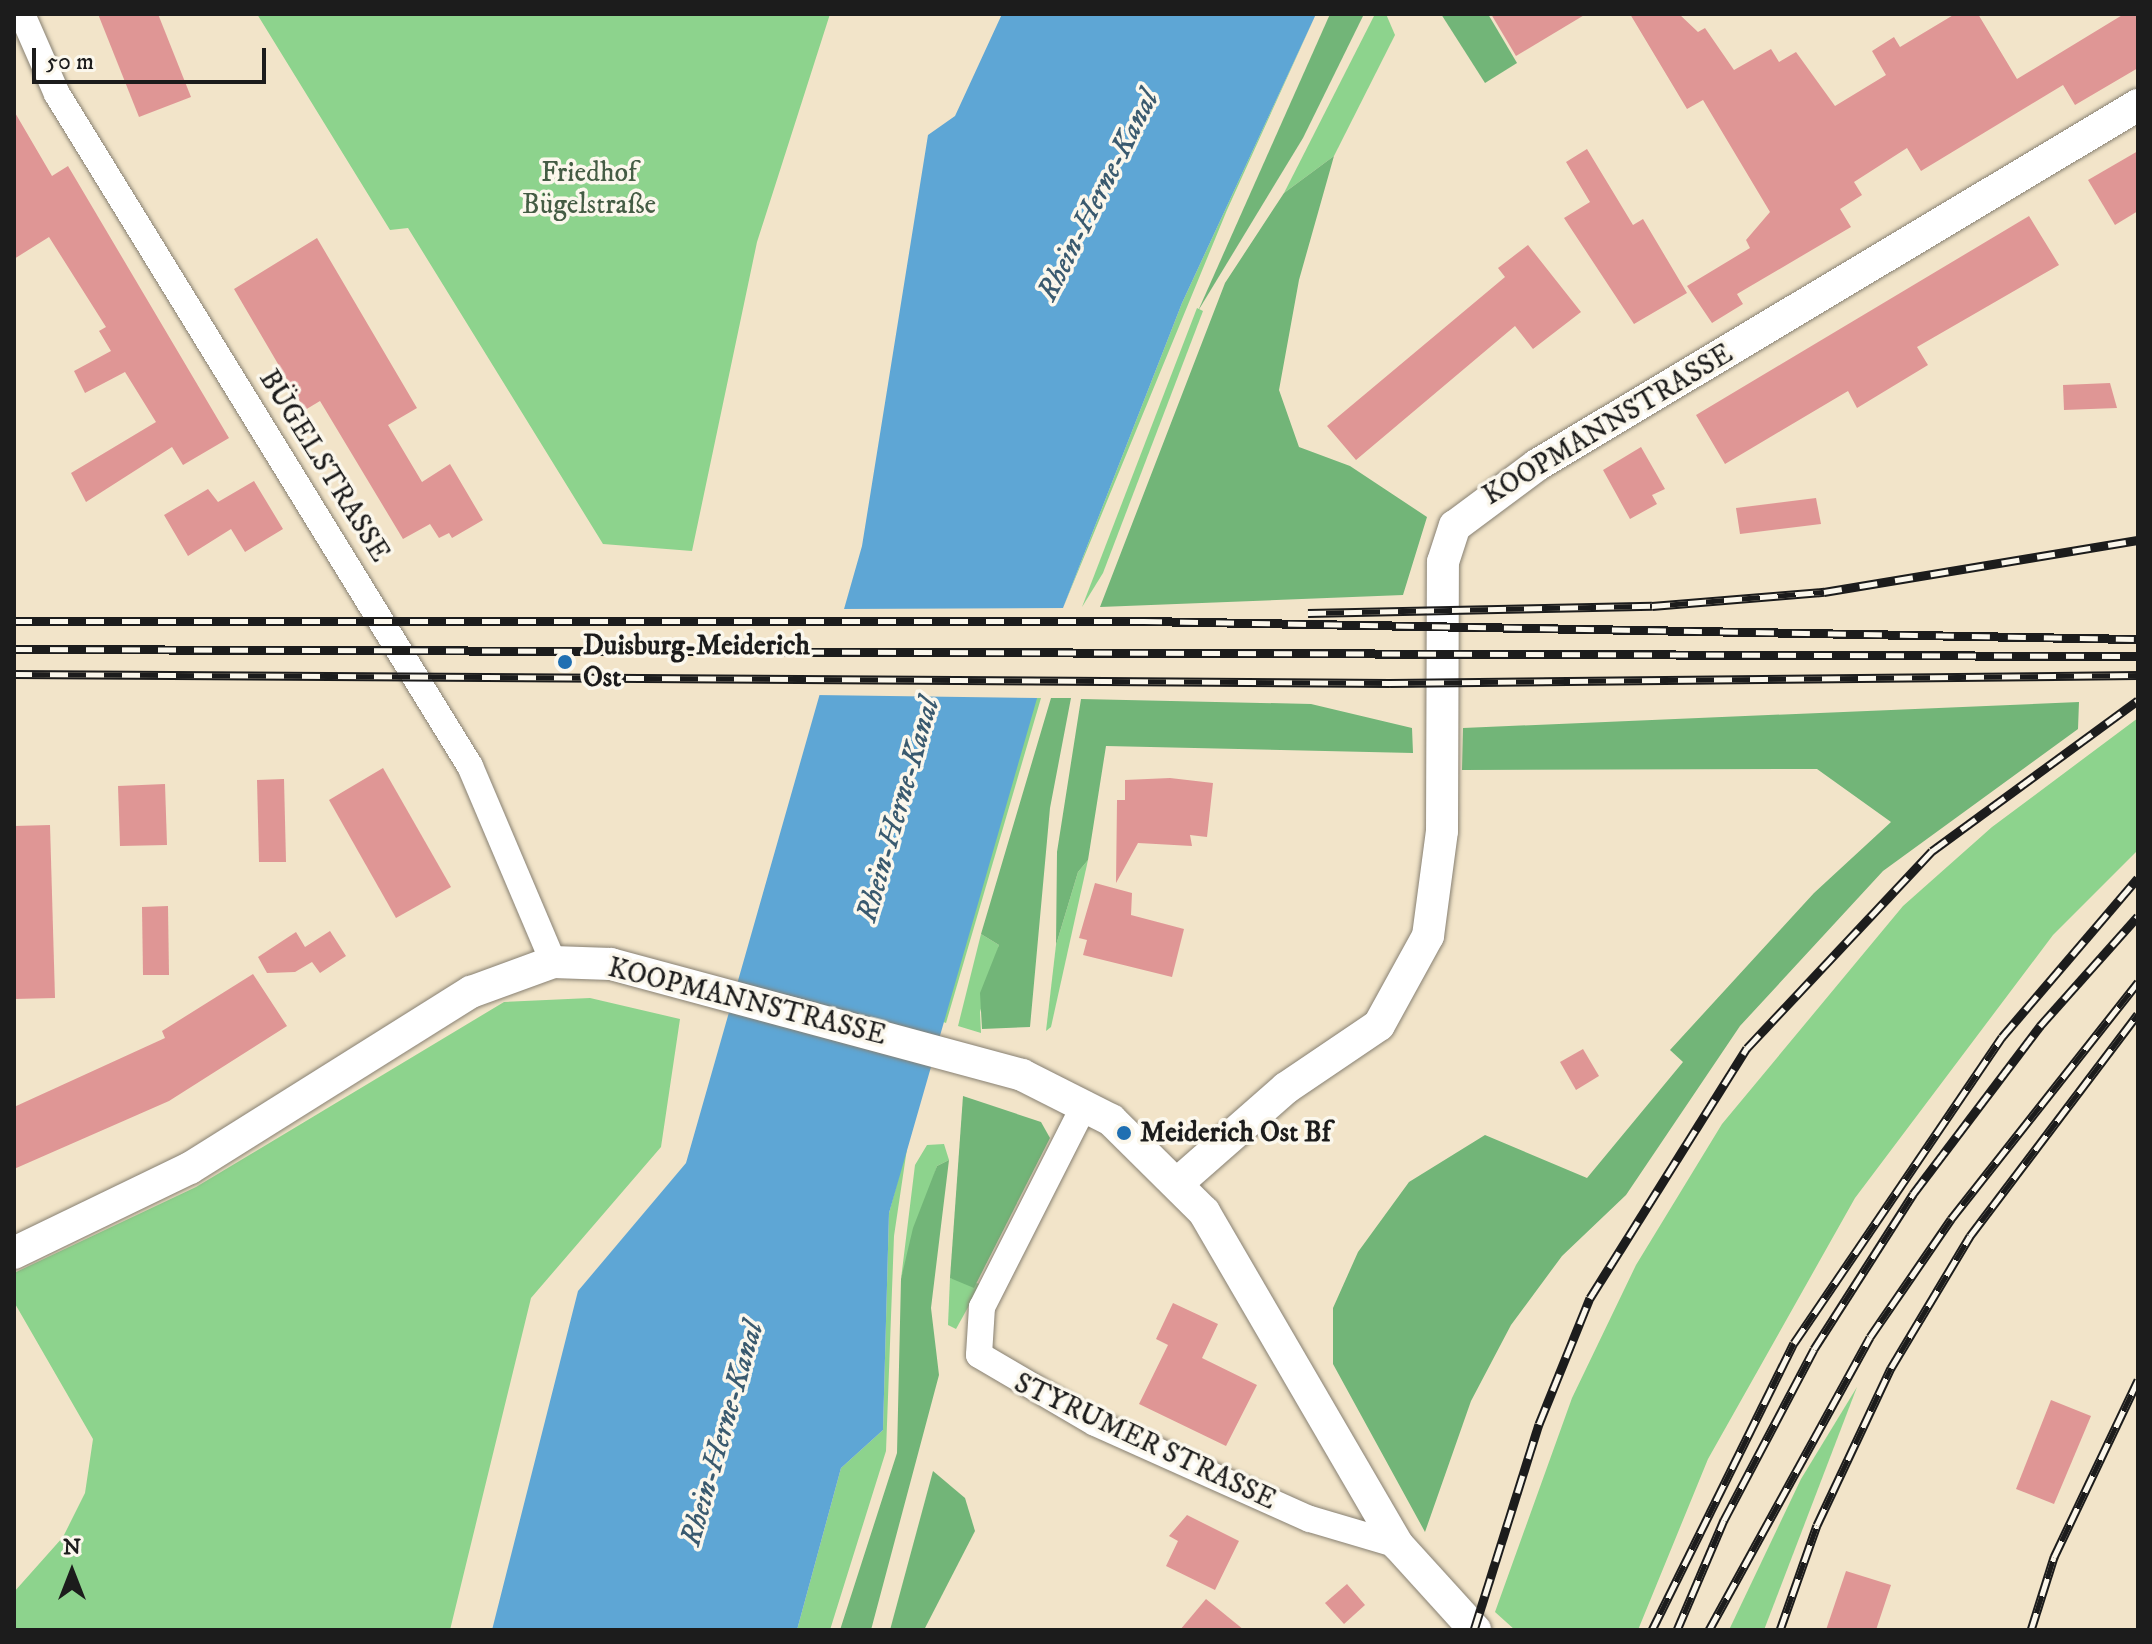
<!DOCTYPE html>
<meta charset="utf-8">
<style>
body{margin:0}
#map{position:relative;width:2152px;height:1644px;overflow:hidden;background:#f2e4c9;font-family:"IM FELL DW Pica",serif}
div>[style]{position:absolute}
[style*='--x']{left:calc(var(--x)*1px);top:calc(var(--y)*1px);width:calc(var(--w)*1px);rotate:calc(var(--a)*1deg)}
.green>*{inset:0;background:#8dd38d}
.forest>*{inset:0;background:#72b578}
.water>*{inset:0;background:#5ea6d5}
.pier>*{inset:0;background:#f2e4c9}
.building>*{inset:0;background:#df9695}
.roads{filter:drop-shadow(0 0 2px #878072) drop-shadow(0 0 2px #878072)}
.minor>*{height:26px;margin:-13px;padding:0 13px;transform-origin:13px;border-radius:13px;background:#fff}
.tertiary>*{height:32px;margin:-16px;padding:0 16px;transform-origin:16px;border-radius:16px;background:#fff}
.rail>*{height:9px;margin-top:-4.5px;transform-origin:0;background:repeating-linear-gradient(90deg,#fbf7ec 0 18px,#1c1c1c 0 36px);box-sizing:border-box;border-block:2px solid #1c1c1c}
.dots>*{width:22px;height:22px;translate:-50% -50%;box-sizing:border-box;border:4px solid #fbf7ec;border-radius:50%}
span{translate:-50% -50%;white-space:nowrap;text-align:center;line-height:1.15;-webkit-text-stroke:7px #fbf7ec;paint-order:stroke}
.park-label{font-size:28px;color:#445c44}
.street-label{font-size:28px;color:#1c1c1c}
.poi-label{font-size:28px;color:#1c1c1c;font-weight:700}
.left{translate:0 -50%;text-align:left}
.water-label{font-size:30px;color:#3a5a6f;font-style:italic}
.frame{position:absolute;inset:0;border:16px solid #1c1c1c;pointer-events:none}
.north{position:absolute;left:32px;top:1532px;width:80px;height:80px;-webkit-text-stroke:6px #fbf7ec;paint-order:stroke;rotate:0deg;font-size:22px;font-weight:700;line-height:32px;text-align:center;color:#1c1c1c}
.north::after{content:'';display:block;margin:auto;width:28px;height:36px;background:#1c1c1c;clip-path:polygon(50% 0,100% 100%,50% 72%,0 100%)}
.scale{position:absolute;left:32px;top:48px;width:234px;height:36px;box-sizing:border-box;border:4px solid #1c1c1c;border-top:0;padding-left:10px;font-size:24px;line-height:28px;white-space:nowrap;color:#1c1c1c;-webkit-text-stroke:6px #fbf7ec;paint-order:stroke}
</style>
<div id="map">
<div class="green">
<i style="clip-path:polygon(257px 14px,830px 14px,757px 242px,692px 551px,603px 544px,408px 228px,390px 230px)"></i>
<i style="clip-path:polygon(1316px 14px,1227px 210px,1063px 608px,1182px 303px)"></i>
<i style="clip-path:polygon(1375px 14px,1386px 14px,1395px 35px,1334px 156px,1284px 193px)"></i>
<i style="clip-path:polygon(1197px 308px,1203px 311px,1103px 573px,1082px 607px)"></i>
<i style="clip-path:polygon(1034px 698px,1041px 698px,946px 1023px,941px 1021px)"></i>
<i style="clip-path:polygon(2138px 718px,2138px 850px,2053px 935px,1855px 1198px,1708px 1459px,1638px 1630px,1515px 1630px,1495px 1612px,1572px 1398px,1636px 1265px,1722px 1124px,1903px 906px,1992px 827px)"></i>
<i style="clip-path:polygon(1088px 860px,1051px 1027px,1046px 1031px,1056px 945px,1078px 872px)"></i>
<i style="clip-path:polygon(981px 934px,999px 945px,980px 1012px,981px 1033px,958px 1026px)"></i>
<i style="clip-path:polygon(590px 998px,680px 1019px,661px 1147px,531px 1298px,450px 1630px,14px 1630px,14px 1592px,63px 1537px,85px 1493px,93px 1439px,14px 1302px,14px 1273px,196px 1187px,504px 1002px)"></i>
<i style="clip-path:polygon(908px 1142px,894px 1236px,886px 1451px,830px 1630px,797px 1630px,841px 1468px,883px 1430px,889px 1213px)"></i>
<i style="clip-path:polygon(944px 1144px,949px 1160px,937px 1166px,901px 1279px,915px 1165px,927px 1145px)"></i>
<i style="clip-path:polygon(950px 1278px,981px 1284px,956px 1329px,948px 1325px)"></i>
<i style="clip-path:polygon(1857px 1387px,1764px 1630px,1729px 1630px,1801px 1479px)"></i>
</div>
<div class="forest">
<i style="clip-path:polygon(1330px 14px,1364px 14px,1303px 138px,1198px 311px)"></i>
<i style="clip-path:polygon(1441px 14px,1488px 14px,1517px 63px,1485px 83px)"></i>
<i style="clip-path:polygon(1334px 156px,1299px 280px,1279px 390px,1299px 447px,1350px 466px,1427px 517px,1403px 595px,1100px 607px,1225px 283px,1284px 193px)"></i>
<i style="clip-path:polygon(1051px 698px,1071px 698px,1050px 808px,1030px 1027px,982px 1029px,980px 993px,999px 945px,981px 934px)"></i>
<i style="clip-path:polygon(1081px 699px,1311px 704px,1412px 728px,1413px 753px,1106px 746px,1088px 860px,1078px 872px,1056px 945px,1057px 852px)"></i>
<i style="clip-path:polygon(2079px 702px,2078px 729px,1883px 871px,1740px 1026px,1626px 1195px,1562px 1256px,1511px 1325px,1471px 1401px,1425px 1532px,1333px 1364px,1333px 1308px,1358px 1252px,1409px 1182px,1485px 1135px,1587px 1178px,1683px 1062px,1670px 1050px,1814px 893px,1891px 822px,1817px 769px,1462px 770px,1463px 728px)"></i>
<i style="clip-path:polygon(963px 1096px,1041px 1122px,1050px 1138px,974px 1288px,950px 1278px)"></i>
<i style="clip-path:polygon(949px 1160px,931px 1308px,939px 1375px,871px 1630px,840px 1630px,897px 1453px,901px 1279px,913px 1228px,937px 1166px)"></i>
<i style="clip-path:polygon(933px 1471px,965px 1498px,975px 1531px,924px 1630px,890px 1630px)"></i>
</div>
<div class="water">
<i style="clip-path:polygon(1002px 14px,1316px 14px,1182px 303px,1063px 608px,889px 1213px,883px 1430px,841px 1468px,797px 1630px,492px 1630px,578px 1291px,686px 1163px,862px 546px,928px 135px,955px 116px)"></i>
</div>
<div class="pier">
<i style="clip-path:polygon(1067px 608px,1038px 698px,816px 695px,840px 609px)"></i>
</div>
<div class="building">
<i style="clip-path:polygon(98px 14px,158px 14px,191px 97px,139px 117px)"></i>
<i style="clip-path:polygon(1491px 14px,1586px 14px,1516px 56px)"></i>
<i style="clip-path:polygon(1630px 14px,1679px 14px,1698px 32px,1705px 28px,1734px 70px,1771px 49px,1779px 62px,1796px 52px,1835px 106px,1886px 75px,1872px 51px,1894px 37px,1900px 47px,1955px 14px,1978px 14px,2017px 79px,2124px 14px,2138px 14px,2138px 68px,2075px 105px,2063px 85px,1921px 171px,1907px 148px,1854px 182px,1862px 195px,1840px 209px,1851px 227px,1737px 294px,1743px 304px,1712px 323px,1687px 286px,1750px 248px,1746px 240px,1770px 212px,1703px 100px,1687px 109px)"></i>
<i style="clip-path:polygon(14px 111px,52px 176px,68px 166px,229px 438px,183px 465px,172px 447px,86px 502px,71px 473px,156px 422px,125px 372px,85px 393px,74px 371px,111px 351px,99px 331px,106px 327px,49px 237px,14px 259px)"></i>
<i style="clip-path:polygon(1587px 149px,1633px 225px,1643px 219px,1687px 293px,1634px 324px,1564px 218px,1590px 202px,1566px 162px)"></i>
<i style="clip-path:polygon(2138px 151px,2138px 211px,2115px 225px,2088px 180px)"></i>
<i style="clip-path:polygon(2029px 216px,2059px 265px,1917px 347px,1928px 365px,1857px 408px,1848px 391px,1725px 464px,1696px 415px)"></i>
<i style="clip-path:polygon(317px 238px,417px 408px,388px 425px,422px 482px,450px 464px,483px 520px,452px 538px,449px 533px,439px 538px,430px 524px,403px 539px,320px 401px,305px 410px,234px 289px)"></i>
<i style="clip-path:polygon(1528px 245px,1581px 312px,1533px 349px,1515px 326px,1356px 460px,1327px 426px,1505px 277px,1498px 268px)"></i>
<i style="clip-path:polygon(2110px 383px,2117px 408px,2064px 410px,2063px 385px)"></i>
<i style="clip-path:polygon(1641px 447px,1665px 489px,1652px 495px,1657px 504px,1630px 519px,1603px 470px)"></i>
<i style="clip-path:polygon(254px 481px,283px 529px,245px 552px,231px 529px,188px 556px,164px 515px,208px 489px,218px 502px)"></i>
<i style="clip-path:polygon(1816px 498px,1821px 524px,1740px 534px,1736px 508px)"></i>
<i style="clip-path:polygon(383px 768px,451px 887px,396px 918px,329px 800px)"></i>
<i style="clip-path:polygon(1170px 778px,1213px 783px,1207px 837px,1190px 835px,1192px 846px,1138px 843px,1116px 883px,1117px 800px,1125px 800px,1125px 780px)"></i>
<i style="clip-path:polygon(284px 779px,286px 862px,259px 862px,257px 780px)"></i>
<i style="clip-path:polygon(165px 784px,167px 845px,120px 846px,118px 786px)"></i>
<i style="clip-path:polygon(50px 825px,55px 998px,14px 999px,14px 826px)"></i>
<i style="clip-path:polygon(1095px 883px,1132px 893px,1131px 915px,1184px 929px,1172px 977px,1083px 955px,1087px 940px,1079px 938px)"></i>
<i style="clip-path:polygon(168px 906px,169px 975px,143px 975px,142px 907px)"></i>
<i style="clip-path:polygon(330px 931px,346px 956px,320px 973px,312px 962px,295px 972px,267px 973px,258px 957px,296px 932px,305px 947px)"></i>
<i style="clip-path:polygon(253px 974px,287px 1026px,169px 1101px,14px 1169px,14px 1107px,165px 1038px,162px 1031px)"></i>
<i style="clip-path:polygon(1583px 1049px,1599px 1076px,1576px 1090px,1560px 1062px)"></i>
<i style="clip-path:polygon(1173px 1303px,1218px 1324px,1202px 1358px,1257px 1385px,1226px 1446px,1139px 1404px,1168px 1345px,1156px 1339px)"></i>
<i style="clip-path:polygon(2051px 1400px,2091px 1416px,2054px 1504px,2016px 1489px)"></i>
<i style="clip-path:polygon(1187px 1515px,1239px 1541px,1215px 1590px,1166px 1566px,1178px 1541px,1169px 1536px)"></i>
<i style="clip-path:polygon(1846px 1571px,1891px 1585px,1876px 1630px,1826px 1630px)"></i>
<i style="clip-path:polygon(1347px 1584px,1365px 1605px,1344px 1624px,1325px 1603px)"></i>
<i style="clip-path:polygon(1206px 1599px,1244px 1630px,1180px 1630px)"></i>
</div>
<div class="roads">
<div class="minor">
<i style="--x:22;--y:14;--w:87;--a:66.4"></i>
<i style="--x:57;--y:94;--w:789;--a:58.43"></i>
<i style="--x:470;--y:766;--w:213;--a:67"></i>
<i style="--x:1085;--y:1104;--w:228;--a:116.9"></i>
<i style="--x:982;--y:1307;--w:48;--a:93.6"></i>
<i style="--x:979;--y:1355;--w:134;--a:30.4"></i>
<i style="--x:1095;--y:1423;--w:235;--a:24.1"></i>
<i style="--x:1310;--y:1519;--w:92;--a:16.5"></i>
</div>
<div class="tertiary">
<i style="--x:1179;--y:1182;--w:142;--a:-41.3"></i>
<i style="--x:1286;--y:1088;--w:112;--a:-34.1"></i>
<i style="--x:1379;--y:1025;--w:102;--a:-61.2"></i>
<i style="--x:1428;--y:936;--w:106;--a:-82.4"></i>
<i style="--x:1442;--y:831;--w:269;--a:-89.8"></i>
<i style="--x:1443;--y:562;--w:38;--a:-72"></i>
<i style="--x:1455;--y:526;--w:102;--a:-36.6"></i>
<i style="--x:1537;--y:465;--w:701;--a:-30.92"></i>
<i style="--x:14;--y:1253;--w:195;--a:-25.8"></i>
<i style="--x:190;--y:1168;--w:332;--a:-32.1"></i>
<i style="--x:471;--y:992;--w:87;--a:-20.1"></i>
<i style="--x:553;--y:962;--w:58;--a:2"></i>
<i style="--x:611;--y:964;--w:426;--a:15.1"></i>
<i style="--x:1022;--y:1075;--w:100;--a:26.8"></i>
<i style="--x:1111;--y:1120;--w:131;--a:44.7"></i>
<i style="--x:1204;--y:1212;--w:385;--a:59.8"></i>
<i style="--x:1398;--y:1545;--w:115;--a:47.8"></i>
</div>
</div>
<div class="rail">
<i style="--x:1308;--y:613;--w:344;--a:-1.2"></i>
<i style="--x:1652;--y:606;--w:173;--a:-4.7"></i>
<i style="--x:1824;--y:592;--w:318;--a:-9.4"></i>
<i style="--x:14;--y:621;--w:1130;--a:0"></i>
<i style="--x:1144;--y:621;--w:994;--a:1.04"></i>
<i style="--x:14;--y:649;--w:2124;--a:0.19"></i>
<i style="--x:14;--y:674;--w:1376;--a:0.37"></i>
<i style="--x:1390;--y:683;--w:748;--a:-0.61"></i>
<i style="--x:1474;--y:1630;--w:216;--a:-72.5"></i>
<i style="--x:1539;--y:1424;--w:136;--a:-68"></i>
<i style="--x:1590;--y:1298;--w:295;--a:-57.9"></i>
<i style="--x:1747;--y:1048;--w:270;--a:-46.8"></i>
<i style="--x:1932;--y:851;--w:255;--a:-36.2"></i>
<i style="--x:1652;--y:1630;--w:320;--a:-63.7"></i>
<i style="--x:1794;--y:1343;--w:370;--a:-55.8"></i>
<i style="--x:2002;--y:1037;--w:209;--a:-49.5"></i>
<i style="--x:1677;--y:1630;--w:120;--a:-66.9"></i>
<i style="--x:1724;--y:1520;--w:193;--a:-62.2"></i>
<i style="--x:1814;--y:1349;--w:184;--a:-57.4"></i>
<i style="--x:1913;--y:1194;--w:211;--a:-52.9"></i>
<i style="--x:2040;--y:1026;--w:147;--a:-48.3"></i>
<i style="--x:1709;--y:1630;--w:334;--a:-61.2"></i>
<i style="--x:1870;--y:1337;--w:143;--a:-55.5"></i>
<i style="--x:1951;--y:1219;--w:302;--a:-51.7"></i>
<i style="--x:1780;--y:1630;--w:111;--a:-70.6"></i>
<i style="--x:1817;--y:1525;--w:174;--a:-64.8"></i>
<i style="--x:1891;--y:1368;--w:154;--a:-59.1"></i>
<i style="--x:1970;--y:1236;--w:278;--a:-52.9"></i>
<i style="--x:2031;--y:1630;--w:77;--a:-72.5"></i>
<i style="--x:2054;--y:1557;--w:196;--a:-64.6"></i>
</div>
<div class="dots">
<i style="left:565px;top:662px;background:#1f6fb2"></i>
<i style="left:1124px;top:1133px;background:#1f6fb2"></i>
</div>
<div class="park-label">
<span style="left:589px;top:189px">Friedhof<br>Bügelstraße</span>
</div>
<div class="street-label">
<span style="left:1608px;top:425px;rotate:-31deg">KOOPMANNSTRASSE</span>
<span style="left:324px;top:466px;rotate:58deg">BÜGELSTRASSE</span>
<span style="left:747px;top:1002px;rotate:14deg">KOOPMANNSTRASSE</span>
<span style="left:1145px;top:1442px;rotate:25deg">STYRUMER STRASSE</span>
</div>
<div class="poi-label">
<span class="left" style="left:583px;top:662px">Duisburg-Meiderich<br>Ost</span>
<span class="left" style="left:1140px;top:1133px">Meiderich Ost Bf</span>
</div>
<div class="water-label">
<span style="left:1099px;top:196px;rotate:-63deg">Rhein-Herne-Kanal</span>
<span style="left:899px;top:810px;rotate:-74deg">Rhein-Herne-Kanal</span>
<span style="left:723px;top:1434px;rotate:-74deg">Rhein-Herne-Kanal</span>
</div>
<div class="frame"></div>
<div class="north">N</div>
<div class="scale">50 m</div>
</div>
